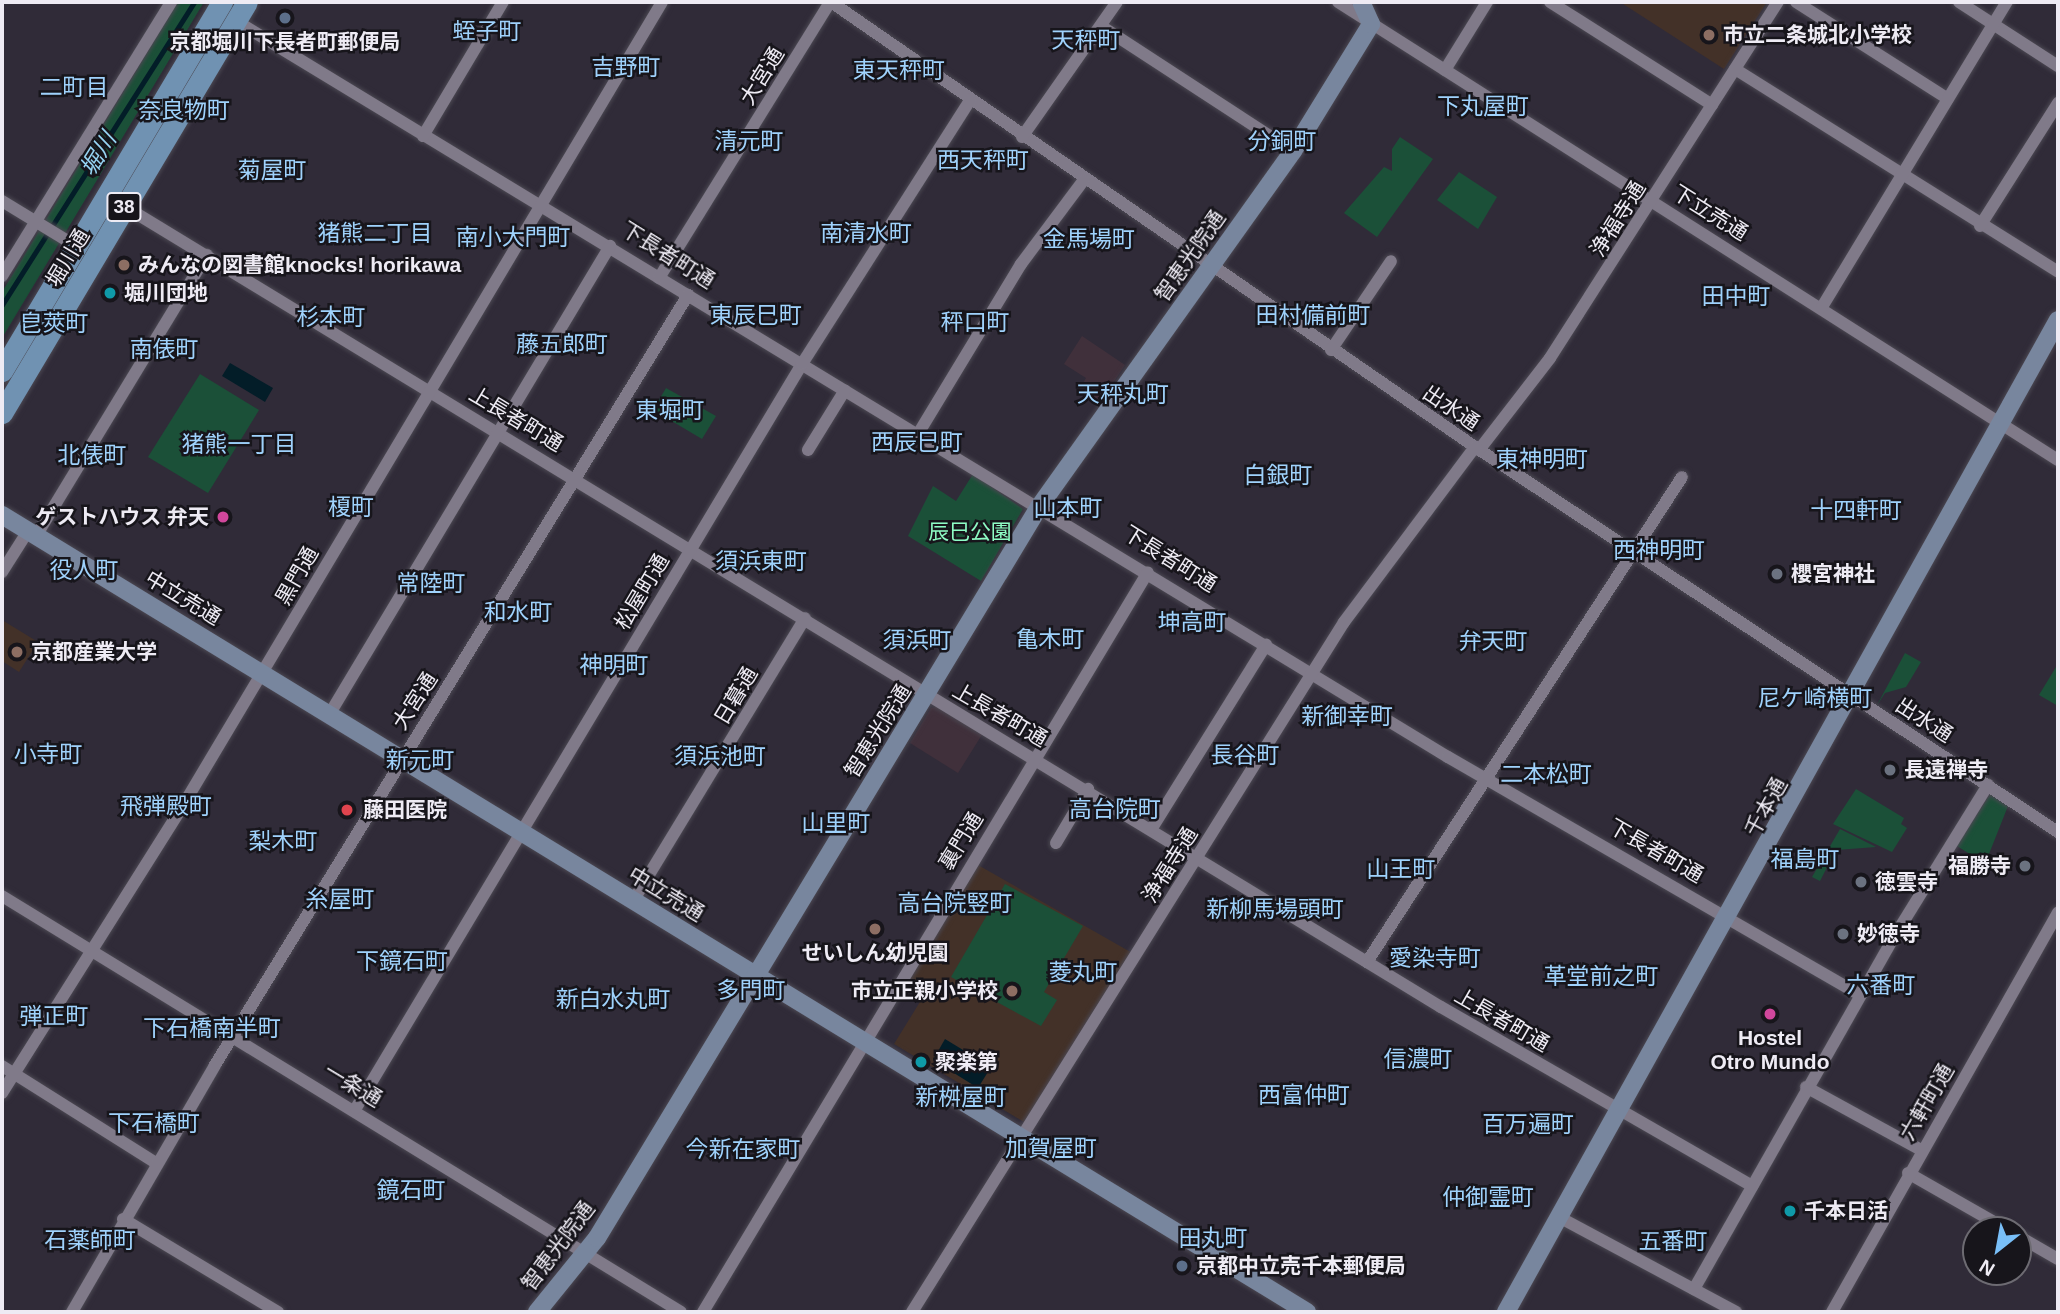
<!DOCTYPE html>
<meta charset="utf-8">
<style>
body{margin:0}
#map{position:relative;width:2060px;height:1314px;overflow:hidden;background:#302b38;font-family:Helvetica,"Noto Sans JP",sans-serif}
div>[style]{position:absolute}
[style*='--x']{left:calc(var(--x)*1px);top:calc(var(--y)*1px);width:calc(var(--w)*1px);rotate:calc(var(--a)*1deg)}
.commercial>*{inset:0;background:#40303b}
.education>*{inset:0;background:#433128}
.green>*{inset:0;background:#1b5038}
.water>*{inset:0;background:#031d28}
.stream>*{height:4.5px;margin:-2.25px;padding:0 2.25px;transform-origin:2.25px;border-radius:2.25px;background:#031d28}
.roads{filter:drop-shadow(0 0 2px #4b4852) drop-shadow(0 0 2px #4b4852)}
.street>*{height:12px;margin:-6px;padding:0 6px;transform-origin:6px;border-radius:6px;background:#807a89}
.secondary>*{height:18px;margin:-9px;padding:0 9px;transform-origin:9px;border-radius:9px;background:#78869e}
.primary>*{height:21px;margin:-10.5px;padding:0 10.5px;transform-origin:10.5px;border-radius:10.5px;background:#7092b2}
.dots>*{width:19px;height:19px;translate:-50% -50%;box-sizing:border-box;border:4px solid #17151b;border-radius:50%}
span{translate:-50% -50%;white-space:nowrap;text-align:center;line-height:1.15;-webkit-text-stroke:5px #17151b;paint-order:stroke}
.shield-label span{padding:2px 5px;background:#17151b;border:2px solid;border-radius:5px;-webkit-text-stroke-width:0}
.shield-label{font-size:19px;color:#eeebf4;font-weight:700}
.poi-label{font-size:21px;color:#eeebf4;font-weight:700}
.left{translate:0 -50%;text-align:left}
.right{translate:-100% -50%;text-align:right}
.street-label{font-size:21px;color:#eeebf4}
.park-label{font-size:21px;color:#8efcc5}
.neighbourhood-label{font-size:23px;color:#9fd2fc}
.water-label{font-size:23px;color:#96d4f3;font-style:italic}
.frame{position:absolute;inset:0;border:4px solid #eeebf4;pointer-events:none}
.north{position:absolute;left:1962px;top:1216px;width:70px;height:70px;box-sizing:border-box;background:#17151b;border:2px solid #6d6b72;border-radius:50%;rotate:211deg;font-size:19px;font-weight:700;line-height:28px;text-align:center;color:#eeebf4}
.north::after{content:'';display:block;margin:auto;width:24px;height:32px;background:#79bff8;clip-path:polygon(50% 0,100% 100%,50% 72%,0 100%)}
</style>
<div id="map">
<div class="commercial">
<i style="clip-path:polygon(1082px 336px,1125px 365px,1099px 404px,1079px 390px,1086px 378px,1064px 364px)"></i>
<i style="clip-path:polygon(939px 706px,983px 733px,958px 773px,910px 743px,931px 708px)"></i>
</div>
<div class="education">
<i style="clip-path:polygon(1620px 2px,1767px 2px,1724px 69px)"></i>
<i style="clip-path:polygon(2px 620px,38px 642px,19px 672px,2px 661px)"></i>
<i style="clip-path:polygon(978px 865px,1134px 954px,1024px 1122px,894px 1044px,923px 997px,902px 984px)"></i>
</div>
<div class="green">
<i style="clip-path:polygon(178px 2px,204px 2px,2px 338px,2px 292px)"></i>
<i style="clip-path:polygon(1400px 137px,1433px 159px,1377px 237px,1344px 213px,1384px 167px,1392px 171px,1392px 149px)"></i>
<i style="clip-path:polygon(1459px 172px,1497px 197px,1478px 229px,1437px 200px)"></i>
<i style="clip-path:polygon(200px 374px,259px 410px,208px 493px,148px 457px)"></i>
<i style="clip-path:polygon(666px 388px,716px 416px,702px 439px,653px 410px)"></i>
<i style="clip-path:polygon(973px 474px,1023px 509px,981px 581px,908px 536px,933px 486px,956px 501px)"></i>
<i style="clip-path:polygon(1905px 653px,1921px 662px,1906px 687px,1885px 693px,1876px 707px)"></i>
<i style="clip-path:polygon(2056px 667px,2058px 668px,2058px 706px,2039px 695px)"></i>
<i style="clip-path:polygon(1856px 789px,1904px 818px,1901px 824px,1907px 828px,1892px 852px,1833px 824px)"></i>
<i style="clip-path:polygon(1990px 794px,2008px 806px,1989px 854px,2000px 861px,1995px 870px,1957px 846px)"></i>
<i style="clip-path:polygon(1840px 829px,1876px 847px,1836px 850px,1820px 881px,1812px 877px)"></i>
<i style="clip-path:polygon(1005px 884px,1083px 926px,1044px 992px,1057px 1000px,1041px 1026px,951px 977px)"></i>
</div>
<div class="water">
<i style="clip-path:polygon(230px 363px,273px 388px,265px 402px,222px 376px)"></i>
<i style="clip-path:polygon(945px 1039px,991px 1067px,978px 1088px,933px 1060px)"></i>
</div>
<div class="stream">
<i style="--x:2;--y:305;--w:359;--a:-57.6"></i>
</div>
<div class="roads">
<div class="street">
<i style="--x:831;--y:2;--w:783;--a:34.64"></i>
<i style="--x:1475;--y:447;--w:699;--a:33.44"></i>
<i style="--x:1338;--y:2;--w:853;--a:32.46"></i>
<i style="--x:1550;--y:2;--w:192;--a:32.4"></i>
<i style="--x:1796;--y:2;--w:180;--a:32.5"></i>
<i style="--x:1959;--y:2;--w:118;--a:32.9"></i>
<i style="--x:236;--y:21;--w:1418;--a:31.27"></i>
<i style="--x:1448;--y:757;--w:476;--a:30"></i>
<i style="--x:1101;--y:26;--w:229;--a:33.1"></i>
<i style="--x:1735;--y:69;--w:381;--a:32.1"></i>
<i style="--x:1445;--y:70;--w:80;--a:-58.3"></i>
<i style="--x:423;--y:136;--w:156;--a:-59.2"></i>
<i style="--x:1022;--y:137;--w:165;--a:-54.9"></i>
<i style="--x:2;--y:201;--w:87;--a:31.3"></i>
<i style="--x:124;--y:206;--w:1541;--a:31.31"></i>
<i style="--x:1441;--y:1007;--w:359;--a:29.9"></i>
<i style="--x:1980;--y:226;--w:146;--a:-57.6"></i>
<i style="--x:2;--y:276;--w:322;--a:-58.3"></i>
<i style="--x:659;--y:278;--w:325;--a:-58.2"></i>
<i style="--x:1822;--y:307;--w:357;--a:-58.8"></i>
<i style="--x:1331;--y:350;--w:107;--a:-56"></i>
<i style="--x:918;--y:434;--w:199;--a:-58.8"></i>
<i style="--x:1021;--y:264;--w:104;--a:-53.2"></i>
<i style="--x:808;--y:450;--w:70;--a:-58.3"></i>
<i style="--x:1479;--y:450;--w:116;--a:-52.3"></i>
<i style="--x:1550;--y:358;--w:423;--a:-57.4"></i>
<i style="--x:36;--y:536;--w:329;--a:-58.7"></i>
<i style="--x:2;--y:572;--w:49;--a:-57.6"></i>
<i style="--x:329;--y:715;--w:547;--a:-59.07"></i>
<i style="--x:1152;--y:828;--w:216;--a:-58.1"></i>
<i style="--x:1056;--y:843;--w:63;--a:-59.3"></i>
<i style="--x:2;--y:896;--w:796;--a:31.49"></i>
<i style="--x:633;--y:901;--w:331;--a:-58.7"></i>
<i style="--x:1367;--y:962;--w:578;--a:-57"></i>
<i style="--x:2;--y:1066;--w:182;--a:32.2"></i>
<i style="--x:1806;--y:1087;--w:131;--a:28.7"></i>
<i style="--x:2;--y:1093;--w:338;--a:-57.8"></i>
<i style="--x:182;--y:807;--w:937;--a:-59.19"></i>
<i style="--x:356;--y:1108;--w:867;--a:-59.06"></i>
<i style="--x:802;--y:364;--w:313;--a:-57.5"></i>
<i style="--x:1908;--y:1173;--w:115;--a:29.7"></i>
<i style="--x:1559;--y:1217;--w:201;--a:28.2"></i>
<i style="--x:123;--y:1219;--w:181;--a:31"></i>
<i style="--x:2018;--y:1236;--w:46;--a:29.9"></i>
<i style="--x:1694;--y:1289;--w:405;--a:-60.4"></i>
<i style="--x:1894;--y:937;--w:179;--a:-58.3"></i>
<i style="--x:72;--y:1312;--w:285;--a:-59.9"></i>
<i style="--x:215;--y:1065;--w:904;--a:-58.44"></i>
<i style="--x:703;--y:1312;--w:863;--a:-58.98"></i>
<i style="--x:912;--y:1312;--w:814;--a:-57.95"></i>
<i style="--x:1344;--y:622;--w:219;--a:-53.2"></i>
<i style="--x:1832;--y:1312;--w:459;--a:-60.5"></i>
</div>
<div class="secondary">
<i style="--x:2;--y:515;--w:1529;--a:31.41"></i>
<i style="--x:537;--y:1312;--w:95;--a:-51"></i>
<i style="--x:597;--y:1238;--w:854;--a:-58.84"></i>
<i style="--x:1039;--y:507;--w:437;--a:-54.5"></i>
<i style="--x:1293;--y:151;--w:149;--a:-58.4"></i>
<i style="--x:1371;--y:24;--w:24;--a:-114"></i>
<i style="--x:1506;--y:1312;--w:1135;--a:-60.91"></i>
</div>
<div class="primary">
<i style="--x:2;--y:371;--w:430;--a:-59.2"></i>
<i style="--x:2;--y:413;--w:478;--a:-59.2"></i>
</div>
</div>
<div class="dots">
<i style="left:285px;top:18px;background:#5c6f8a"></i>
<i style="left:1709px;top:35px;background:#8d6e63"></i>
<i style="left:124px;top:265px;background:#8d6e63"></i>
<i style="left:110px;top:293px;background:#0f9aa8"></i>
<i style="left:223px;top:517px;background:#d1479c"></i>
<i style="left:1777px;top:574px;background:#6b7280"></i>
<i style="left:17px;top:652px;background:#8d6e63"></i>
<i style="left:1890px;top:770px;background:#6b7280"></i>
<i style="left:347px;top:810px;background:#e0444e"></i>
<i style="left:2025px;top:866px;background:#6b7280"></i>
<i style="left:1861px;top:882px;background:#6b7280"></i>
<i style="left:875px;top:929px;background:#8d6e63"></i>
<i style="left:1843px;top:934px;background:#6b7280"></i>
<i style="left:1012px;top:991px;background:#8d6e63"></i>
<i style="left:1770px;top:1014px;background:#d1479c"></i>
<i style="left:921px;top:1062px;background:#0f9aa8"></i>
<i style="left:1790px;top:1211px;background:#0f9aa8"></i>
<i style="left:1182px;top:1266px;background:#5c6f8a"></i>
</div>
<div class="shield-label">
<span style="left:124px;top:207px">38</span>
</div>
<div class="poi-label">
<span class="left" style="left:1723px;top:35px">市立二条城北小学校</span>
<span style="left:285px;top:42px">京都堀川下長者町郵便局</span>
<span class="left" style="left:138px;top:265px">みんなの図書館knocks! horikawa</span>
<span class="left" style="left:124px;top:293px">堀川団地</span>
<span class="right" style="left:209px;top:517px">ゲストハウス 弁天</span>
<span class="left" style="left:1791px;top:574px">櫻宮神社</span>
<span class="left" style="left:31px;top:652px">京都産業大学</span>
<span class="left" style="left:1904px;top:770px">長遠禅寺</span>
<span class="left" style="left:363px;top:810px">藤田医院</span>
<span class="right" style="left:2011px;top:866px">福勝寺</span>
<span class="left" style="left:1875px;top:882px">徳雲寺</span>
<span class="left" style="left:1857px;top:934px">妙徳寺</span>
<span style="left:875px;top:953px">せいしん幼児園</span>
<span class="right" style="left:998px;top:991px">市立正親小学校</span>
<span style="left:1770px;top:1050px">Hostel<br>Otro Mundo</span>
<span class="left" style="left:935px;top:1062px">聚楽第</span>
<span class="left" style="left:1804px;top:1211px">千本日活</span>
<span class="left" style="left:1196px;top:1266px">京都中立売千本郵便局</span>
</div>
<div class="street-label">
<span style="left:762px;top:76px;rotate:-58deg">大宮通</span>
<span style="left:1710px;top:213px;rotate:32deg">下立売通</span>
<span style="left:1618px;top:219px;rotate:-58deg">浄福寺通</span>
<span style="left:668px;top:255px;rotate:32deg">下長者町通</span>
<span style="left:1190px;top:256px;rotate:-55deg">智恵光院通</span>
<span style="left:68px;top:258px;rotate:-59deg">堀川通</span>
<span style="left:1451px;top:408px;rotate:34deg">出水通</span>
<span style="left:516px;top:419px;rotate:31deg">上長者町通</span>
<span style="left:1170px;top:559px;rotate:32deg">下長者町通</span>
<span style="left:297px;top:576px;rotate:-60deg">黒門通</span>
<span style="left:642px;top:592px;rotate:-59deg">松屋町通</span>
<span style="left:183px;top:598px;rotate:31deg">中立売通</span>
<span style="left:736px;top:696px;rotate:-59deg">日暮通</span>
<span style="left:415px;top:701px;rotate:-57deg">大宮通</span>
<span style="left:1000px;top:715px;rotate:30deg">上長者町通</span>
<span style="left:1924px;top:720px;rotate:33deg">出水通</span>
<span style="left:878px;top:731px;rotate:-58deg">智恵光院通</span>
<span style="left:1766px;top:807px;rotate:-61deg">千本通</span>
<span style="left:961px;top:841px;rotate:-58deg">裏門通</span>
<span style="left:1656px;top:851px;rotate:30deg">下長者町通</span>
<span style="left:1170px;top:865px;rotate:-58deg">浄福寺通</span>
<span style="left:666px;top:894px;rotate:31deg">中立売通</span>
<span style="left:1502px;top:1020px;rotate:30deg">上長者町通</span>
<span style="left:353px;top:1085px;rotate:31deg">一条通</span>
<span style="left:1927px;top:1102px;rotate:-60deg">六軒町通</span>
<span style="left:558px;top:1246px;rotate:-53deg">智恵光院通</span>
</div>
<div class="park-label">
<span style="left:970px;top:532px">辰巳公園</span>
</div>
<div class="neighbourhood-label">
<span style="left:487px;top:31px">蛭子町</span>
<span style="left:1086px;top:40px">天秤町</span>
<span style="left:626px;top:67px">吉野町</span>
<span style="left:899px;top:70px">東天秤町</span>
<span style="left:74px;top:87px">二町目</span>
<span style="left:1483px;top:106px">下丸屋町</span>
<span style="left:184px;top:110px">奈良物町</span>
<span style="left:749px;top:141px">清元町</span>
<span style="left:1282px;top:141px">分銅町</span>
<span style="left:983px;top:160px">西天秤町</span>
<span style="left:272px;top:170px">菊屋町</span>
<span style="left:375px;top:233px">猪熊二丁目</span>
<span style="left:866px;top:233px">南清水町</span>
<span style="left:513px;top:237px">南小大門町</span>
<span style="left:1089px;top:239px">金馬場町</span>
<span style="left:1736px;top:296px">田中町</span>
<span style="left:756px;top:315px">東辰巳町</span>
<span style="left:1313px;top:315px">田村備前町</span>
<span style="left:331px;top:317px">杉本町</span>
<span style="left:975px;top:322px">秤口町</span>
<span style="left:54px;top:323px">皀莢町</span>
<span style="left:562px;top:344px">藤五郎町</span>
<span style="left:164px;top:349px">南俵町</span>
<span style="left:1123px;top:394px">天秤丸町</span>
<span style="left:670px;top:410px">東堀町</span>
<span style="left:917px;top:442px">西辰巳町</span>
<span style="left:239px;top:444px">猪熊一丁目</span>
<span style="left:92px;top:455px">北俵町</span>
<span style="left:1542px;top:459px">東神明町</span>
<span style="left:1278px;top:475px">白銀町</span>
<span style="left:351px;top:507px">榎町</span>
<span style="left:1068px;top:508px">山本町</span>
<span style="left:1856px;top:510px">十四軒町</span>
<span style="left:1659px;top:550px">西神明町</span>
<span style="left:761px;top:561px">須浜東町</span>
<span style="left:84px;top:570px">役人町</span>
<span style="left:431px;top:583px">常陸町</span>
<span style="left:518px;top:612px">和水町</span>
<span style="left:1192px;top:622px">坤高町</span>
<span style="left:1050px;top:639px">亀木町</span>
<span style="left:917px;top:640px">須浜町</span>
<span style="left:1493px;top:641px">弁天町</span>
<span style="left:614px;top:665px">神明町</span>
<span style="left:1815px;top:698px">尼ケ崎横町</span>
<span style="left:1347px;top:716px">新御幸町</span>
<span style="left:48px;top:754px">小寺町</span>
<span style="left:1245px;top:755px">長谷町</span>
<span style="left:720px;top:756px">須浜池町</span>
<span style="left:420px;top:760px">新元町</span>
<span style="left:1546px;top:774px">二本松町</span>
<span style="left:166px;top:806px">飛弾殿町</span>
<span style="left:1115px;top:809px">高台院町</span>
<span style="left:836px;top:823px">山里町</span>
<span style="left:283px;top:841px">梨木町</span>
<span style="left:1805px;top:859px">福島町</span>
<span style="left:1401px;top:869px">山王町</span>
<span style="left:340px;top:899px">糸屋町</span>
<span style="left:955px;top:903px">高台院竪町</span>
<span style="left:1275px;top:909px">新柳馬場頭町</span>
<span style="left:1435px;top:958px">愛染寺町</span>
<span style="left:402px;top:961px">下鏡石町</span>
<span style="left:1083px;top:972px">菱丸町</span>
<span style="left:1601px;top:976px">革堂前之町</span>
<span style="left:1881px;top:985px">六番町</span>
<span style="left:751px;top:990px">多門町</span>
<span style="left:613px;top:999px">新白水丸町</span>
<span style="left:54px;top:1016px">弾正町</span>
<span style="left:212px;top:1028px">下石橋南半町</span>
<span style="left:1418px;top:1059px">信濃町</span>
<span style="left:1304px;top:1095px">西富仲町</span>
<span style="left:961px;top:1097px">新桝屋町</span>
<span style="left:154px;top:1123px">下石橋町</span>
<span style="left:1528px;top:1124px">百万遍町</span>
<span style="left:1051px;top:1148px">加賀屋町</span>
<span style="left:743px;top:1149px">今新在家町</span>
<span style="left:411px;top:1190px">鏡石町</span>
<span style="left:1488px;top:1197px">仲御霊町</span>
<span style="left:1213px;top:1238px">田丸町</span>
<span style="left:90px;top:1240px">石薬師町</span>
<span style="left:1673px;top:1241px">五番町</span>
</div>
<div class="water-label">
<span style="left:98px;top:154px;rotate:-58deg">堀川</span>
</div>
<div class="frame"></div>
<div class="north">N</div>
</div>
